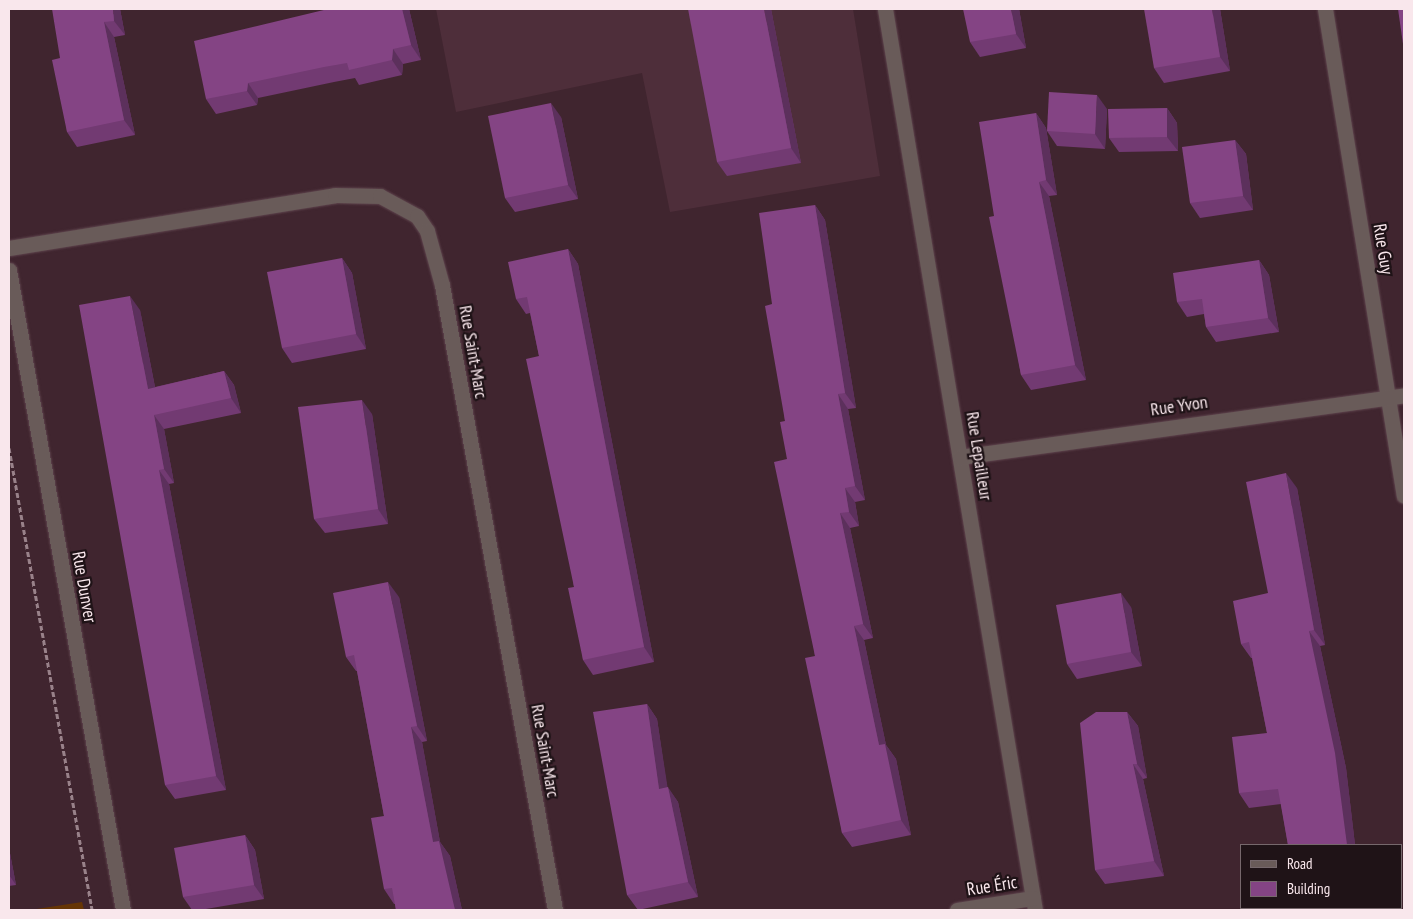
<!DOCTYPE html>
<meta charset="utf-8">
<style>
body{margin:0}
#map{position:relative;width:1413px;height:919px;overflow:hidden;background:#40252f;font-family:"PT Sans Narrow",sans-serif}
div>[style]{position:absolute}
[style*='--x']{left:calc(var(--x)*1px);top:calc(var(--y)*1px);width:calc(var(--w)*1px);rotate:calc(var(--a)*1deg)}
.built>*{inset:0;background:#4e2e3a}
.green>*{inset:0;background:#663505}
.path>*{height:3px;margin-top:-1.5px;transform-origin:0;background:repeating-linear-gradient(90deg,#99828a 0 5px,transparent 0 7.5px)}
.roads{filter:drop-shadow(0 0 1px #5e444d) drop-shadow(0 0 1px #5e444d)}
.minor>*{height:15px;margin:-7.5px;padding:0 7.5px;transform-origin:7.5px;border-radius:7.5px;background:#695b59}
.tertiary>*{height:15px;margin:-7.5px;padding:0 7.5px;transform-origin:7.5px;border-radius:7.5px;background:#695b59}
.wall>*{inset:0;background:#723a72}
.shaded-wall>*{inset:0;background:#5c305c}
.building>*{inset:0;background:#844484}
span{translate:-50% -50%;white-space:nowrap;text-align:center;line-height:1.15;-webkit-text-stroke:4.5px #1f1317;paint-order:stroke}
.street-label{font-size:18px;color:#f9e7ec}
.frame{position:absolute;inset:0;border:10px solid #f9e7ec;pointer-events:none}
.legend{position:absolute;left:1240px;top:844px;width:162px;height:65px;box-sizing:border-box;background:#1f1317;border:1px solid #76686c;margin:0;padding:6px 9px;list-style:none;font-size:15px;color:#f9e7ec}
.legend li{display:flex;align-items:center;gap:10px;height:25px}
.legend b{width:25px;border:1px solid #76686c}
</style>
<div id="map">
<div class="built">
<i style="clip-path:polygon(436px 9px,853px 9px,880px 176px,670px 212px,642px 73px,456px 112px)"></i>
</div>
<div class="green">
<i style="clip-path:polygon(82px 902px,84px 910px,30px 910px)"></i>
</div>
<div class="path">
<i style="--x:9;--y:448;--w:469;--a:79.8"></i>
</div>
<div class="roads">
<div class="minor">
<i style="--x:885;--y:9;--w:913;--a:80.55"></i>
<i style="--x:1325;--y:9;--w:493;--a:80.8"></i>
<i style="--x:9;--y:248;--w:330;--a:-9.2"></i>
<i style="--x:335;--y:195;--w:45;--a:1.3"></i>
<i style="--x:380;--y:196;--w:42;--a:28.4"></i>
<i style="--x:417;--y:216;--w:18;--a:56"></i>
<i style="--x:427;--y:231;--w:56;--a:74.5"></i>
<i style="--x:442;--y:285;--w:635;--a:79.75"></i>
<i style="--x:960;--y:457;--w:448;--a:-7.9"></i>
<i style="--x:957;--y:910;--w:77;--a:-9"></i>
</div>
<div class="tertiary">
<i style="--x:9;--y:270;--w:650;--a:79.9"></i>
</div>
</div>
<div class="wall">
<i style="clip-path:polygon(120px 9px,125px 35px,114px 37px,135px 135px,77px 147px,67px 132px,60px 58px)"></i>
<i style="clip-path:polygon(328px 9px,409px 9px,421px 60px,403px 64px,402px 75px,359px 85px,355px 78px,334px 82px,258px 98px,257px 105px,216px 114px,206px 99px)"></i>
<i style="clip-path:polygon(771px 9px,801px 163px,727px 176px,717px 162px)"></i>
<i style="clip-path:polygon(1019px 9px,1026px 48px,980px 57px,970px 42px)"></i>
<i style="clip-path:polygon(1220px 9px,1230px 71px,1164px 83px,1154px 68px)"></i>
<i style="clip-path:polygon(1167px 108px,1177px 123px,1178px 151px,1119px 152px,1109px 138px)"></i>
<i style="clip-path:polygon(1107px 109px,1105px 149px,1057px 146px,1047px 131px)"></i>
<i style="clip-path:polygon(1036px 113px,1046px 128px,1057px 195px,1049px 196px,1086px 380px,1031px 390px,1021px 375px,994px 216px)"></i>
<i style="clip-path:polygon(561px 117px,578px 199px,515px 212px,505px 198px)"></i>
<i style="clip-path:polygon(1235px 140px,1246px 154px,1253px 210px,1200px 218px,1190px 203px)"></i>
<i style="clip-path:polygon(815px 205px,825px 220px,856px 408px,848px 409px,865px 500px,855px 502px,859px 526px,850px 528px,873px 638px,864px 640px,886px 745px,896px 759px,911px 835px,852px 847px,842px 833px,815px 656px,787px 459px,785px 421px,772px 304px)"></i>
<i style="clip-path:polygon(568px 249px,578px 264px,654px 662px,593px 675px,583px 660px,574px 587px,539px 356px,530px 313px,526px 314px,516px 299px)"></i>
<i style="clip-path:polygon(342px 258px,352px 273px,366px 349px,292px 363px,282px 348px)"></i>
<i style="clip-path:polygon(1259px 260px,1269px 275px,1279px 332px,1216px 342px,1206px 327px,1204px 314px,1187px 317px,1177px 302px)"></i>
<i style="clip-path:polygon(140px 310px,155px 387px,224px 371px,234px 385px,241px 413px,164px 429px,174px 483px,169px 484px,226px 790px,175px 799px,165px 785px)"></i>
<i style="clip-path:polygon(372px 414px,388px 524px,325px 533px,314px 519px)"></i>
<i style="clip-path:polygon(1297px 488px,1325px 645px,1320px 646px,1346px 768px,1355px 845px,1288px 845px,1281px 804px,1249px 808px,1239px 793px,1267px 733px,1252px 658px,1251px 658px,1241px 644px,1268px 593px)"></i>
<i style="clip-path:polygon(399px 597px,427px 741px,422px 742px,440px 842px,450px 856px,462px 910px,396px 910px,395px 904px,394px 904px,384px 889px,384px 816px,357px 671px,356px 671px,346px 657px)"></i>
<i style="clip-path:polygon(1131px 607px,1142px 666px,1077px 679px,1067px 664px)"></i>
<i style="clip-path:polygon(647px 704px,657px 719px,667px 787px,678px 802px,698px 897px,638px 910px,627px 895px)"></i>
<i style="clip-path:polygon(1127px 712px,1138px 726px,1147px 778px,1143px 779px,1164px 876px,1105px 884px,1095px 870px)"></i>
<i style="clip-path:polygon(245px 835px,255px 850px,264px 899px,200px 910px,192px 910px,183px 897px)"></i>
<i style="clip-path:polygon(9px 848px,16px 885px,9px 886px)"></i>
</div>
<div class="shaded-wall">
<i style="clip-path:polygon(113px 9px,120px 9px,125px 35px,114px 21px)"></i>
<i style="clip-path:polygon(402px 9px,409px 9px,421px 60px,411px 45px)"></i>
<i style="clip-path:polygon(764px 9px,771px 9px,801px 163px,791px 148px)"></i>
<i style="clip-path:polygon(1011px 9px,1019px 9px,1026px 48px,1016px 34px)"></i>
<i style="clip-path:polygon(1212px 9px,1220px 9px,1230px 71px,1220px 57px)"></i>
<i style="clip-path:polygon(104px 22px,114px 37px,135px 135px,124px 120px)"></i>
<i style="clip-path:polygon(393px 49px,403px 64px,402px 75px,392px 60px)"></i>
<i style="clip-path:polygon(248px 83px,258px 98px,257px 105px,247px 91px)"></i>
<i style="clip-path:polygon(1097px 95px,1107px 109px,1105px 149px,1095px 134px)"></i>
<i style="clip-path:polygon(551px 103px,561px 117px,578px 199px,568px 185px)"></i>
<i style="clip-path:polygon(1167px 108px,1177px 123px,1178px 151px,1167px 137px)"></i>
<i style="clip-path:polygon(1036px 113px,1046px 128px,1057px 195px,1046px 180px)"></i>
<i style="clip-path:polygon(1235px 140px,1246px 154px,1253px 210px,1243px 196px)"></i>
<i style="clip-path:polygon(1039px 182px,1049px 196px,1086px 380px,1075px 365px)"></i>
<i style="clip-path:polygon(815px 205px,825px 220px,856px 408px,845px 393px)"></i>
<i style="clip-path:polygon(568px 249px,578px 264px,654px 662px,644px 647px)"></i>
<i style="clip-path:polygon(342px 258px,352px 273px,366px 349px,356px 334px)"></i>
<i style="clip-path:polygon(1259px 260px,1269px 275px,1279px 332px,1268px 318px)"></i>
<i style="clip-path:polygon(130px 296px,140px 310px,158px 403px,148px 389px)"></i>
<i style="clip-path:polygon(224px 371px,234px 385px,241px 413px,231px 398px)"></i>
<i style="clip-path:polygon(838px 394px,848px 409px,865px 500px,855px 486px)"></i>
<i style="clip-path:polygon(362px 400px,372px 414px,388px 524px,378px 509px)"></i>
<i style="clip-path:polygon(154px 415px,164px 429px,174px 483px,164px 469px)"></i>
<i style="clip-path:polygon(159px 470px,169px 484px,226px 790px,216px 776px)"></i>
<i style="clip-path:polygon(1286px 473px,1297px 488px,1325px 645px,1314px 630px)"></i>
<i style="clip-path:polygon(845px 488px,855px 502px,859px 526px,849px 512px)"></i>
<i style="clip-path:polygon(840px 513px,850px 528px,873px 638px,863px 624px)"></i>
<i style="clip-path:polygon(388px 582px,399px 597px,427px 741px,417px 726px)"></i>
<i style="clip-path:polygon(1121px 593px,1131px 607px,1142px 666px,1131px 652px)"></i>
<i style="clip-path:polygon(854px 626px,864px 640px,886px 745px,896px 759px,911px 835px,901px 820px,879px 745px)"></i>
<i style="clip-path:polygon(1309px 631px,1320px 646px,1346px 768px,1355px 845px,1347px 845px)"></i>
<i style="clip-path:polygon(647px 704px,657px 719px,670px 803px,659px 789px)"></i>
<i style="clip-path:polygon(1127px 712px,1138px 726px,1147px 778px,1137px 764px)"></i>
<i style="clip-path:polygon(411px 727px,422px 742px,440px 842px,450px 856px,462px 910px,455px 910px,433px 842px)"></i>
<i style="clip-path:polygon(1133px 764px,1143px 779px,1164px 876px,1154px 861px)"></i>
<i style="clip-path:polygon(668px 787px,678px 802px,698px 897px,688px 882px)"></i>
<i style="clip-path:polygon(245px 835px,255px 850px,264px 899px,254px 885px)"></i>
<i style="clip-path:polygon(9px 848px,16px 885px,9px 875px)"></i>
<i style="clip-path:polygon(1354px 908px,1363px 908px,1363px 910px,1355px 910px)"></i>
</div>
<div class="building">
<i style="clip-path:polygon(52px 9px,113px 9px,114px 21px,104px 22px,124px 120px,67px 132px,52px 60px,60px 58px)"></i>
<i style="clip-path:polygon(328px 9px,402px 9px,411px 45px,393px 49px,392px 60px,349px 70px,347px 63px,324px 67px,248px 83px,247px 91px,206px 99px,194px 41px)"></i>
<i style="clip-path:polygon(688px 9px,764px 9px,791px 148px,717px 162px)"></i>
<i style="clip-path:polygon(963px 9px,1011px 9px,1016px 34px,970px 42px)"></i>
<i style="clip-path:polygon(1144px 9px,1212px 9px,1220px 57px,1154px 68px)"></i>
<i style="clip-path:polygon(1398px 9px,1404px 9px,1404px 51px)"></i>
<i style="clip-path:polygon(1049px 92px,1097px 95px,1095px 134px,1047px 131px)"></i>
<i style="clip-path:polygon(551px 103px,568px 185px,505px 198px,488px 116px)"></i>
<i style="clip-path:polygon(1167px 108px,1167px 137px,1109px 138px,1108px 109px)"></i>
<i style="clip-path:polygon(1036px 113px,1046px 180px,1039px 182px,1075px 365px,1021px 375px,989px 217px,994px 216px,979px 122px)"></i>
<i style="clip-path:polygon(1235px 140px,1243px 196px,1190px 203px,1182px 147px)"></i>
<i style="clip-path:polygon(815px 205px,845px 393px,838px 394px,855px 486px,845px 488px,849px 512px,840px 513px,863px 624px,854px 626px,879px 745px,885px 744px,901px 820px,842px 833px,805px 658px,815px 656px,774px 462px,787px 459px,780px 422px,785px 421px,765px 306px,772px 304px,759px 213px)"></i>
<i style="clip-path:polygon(568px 249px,644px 647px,583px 660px,568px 588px,574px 587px,526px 359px,539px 356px,527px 297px,516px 299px,508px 262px)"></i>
<i style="clip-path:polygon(342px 258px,356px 334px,282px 348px,267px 272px)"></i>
<i style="clip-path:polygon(1259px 260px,1268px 318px,1206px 327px,1202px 299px,1177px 302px,1173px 273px)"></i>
<i style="clip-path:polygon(130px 296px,148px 389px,224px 371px,231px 398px,154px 415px,164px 469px,159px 470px,216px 776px,165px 785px,79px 305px)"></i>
<i style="clip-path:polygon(362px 400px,378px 509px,314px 519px,298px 407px)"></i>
<i style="clip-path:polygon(1286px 473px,1314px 630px,1309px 631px,1335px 753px,1347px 845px,1288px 845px,1278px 789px,1239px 793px,1232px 737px,1267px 733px,1249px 642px,1241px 644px,1233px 601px,1268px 593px,1246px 482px)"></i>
<i style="clip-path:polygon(388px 582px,417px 726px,411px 727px,433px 842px,439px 841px,455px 910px,396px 910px,392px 888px,384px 889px,371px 818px,384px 816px,354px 655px,346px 657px,333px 593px)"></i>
<i style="clip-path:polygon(1121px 593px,1131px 652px,1067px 664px,1056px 605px)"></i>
<i style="clip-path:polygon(647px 704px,659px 789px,668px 787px,688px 882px,627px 895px,593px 712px)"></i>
<i style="clip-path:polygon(1096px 712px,1127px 712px,1137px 764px,1133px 764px,1154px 861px,1095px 870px,1080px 723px)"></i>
<i style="clip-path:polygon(245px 835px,254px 885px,183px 897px,174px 848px)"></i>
<i style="clip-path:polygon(1299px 908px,1354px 908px,1355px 910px,1299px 910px)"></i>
</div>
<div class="street-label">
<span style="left:1383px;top:249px;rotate:81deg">Rue Guy</span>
<span style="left:473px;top:352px;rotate:80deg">Rue Saint-Marc</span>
<span style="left:1179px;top:406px;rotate:-8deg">Rue Yvon</span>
<span style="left:979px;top:456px;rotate:81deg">Rue Lepailleur</span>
<span style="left:84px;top:587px;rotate:80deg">Rue Dunver</span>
<span style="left:545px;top:751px;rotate:80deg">Rue Saint-Marc</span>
<span style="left:992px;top:886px;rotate:-9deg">Rue Éric</span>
</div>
<div class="frame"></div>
<ul class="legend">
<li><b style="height:6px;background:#695b59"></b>Road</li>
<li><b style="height:14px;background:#844484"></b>Building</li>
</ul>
</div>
